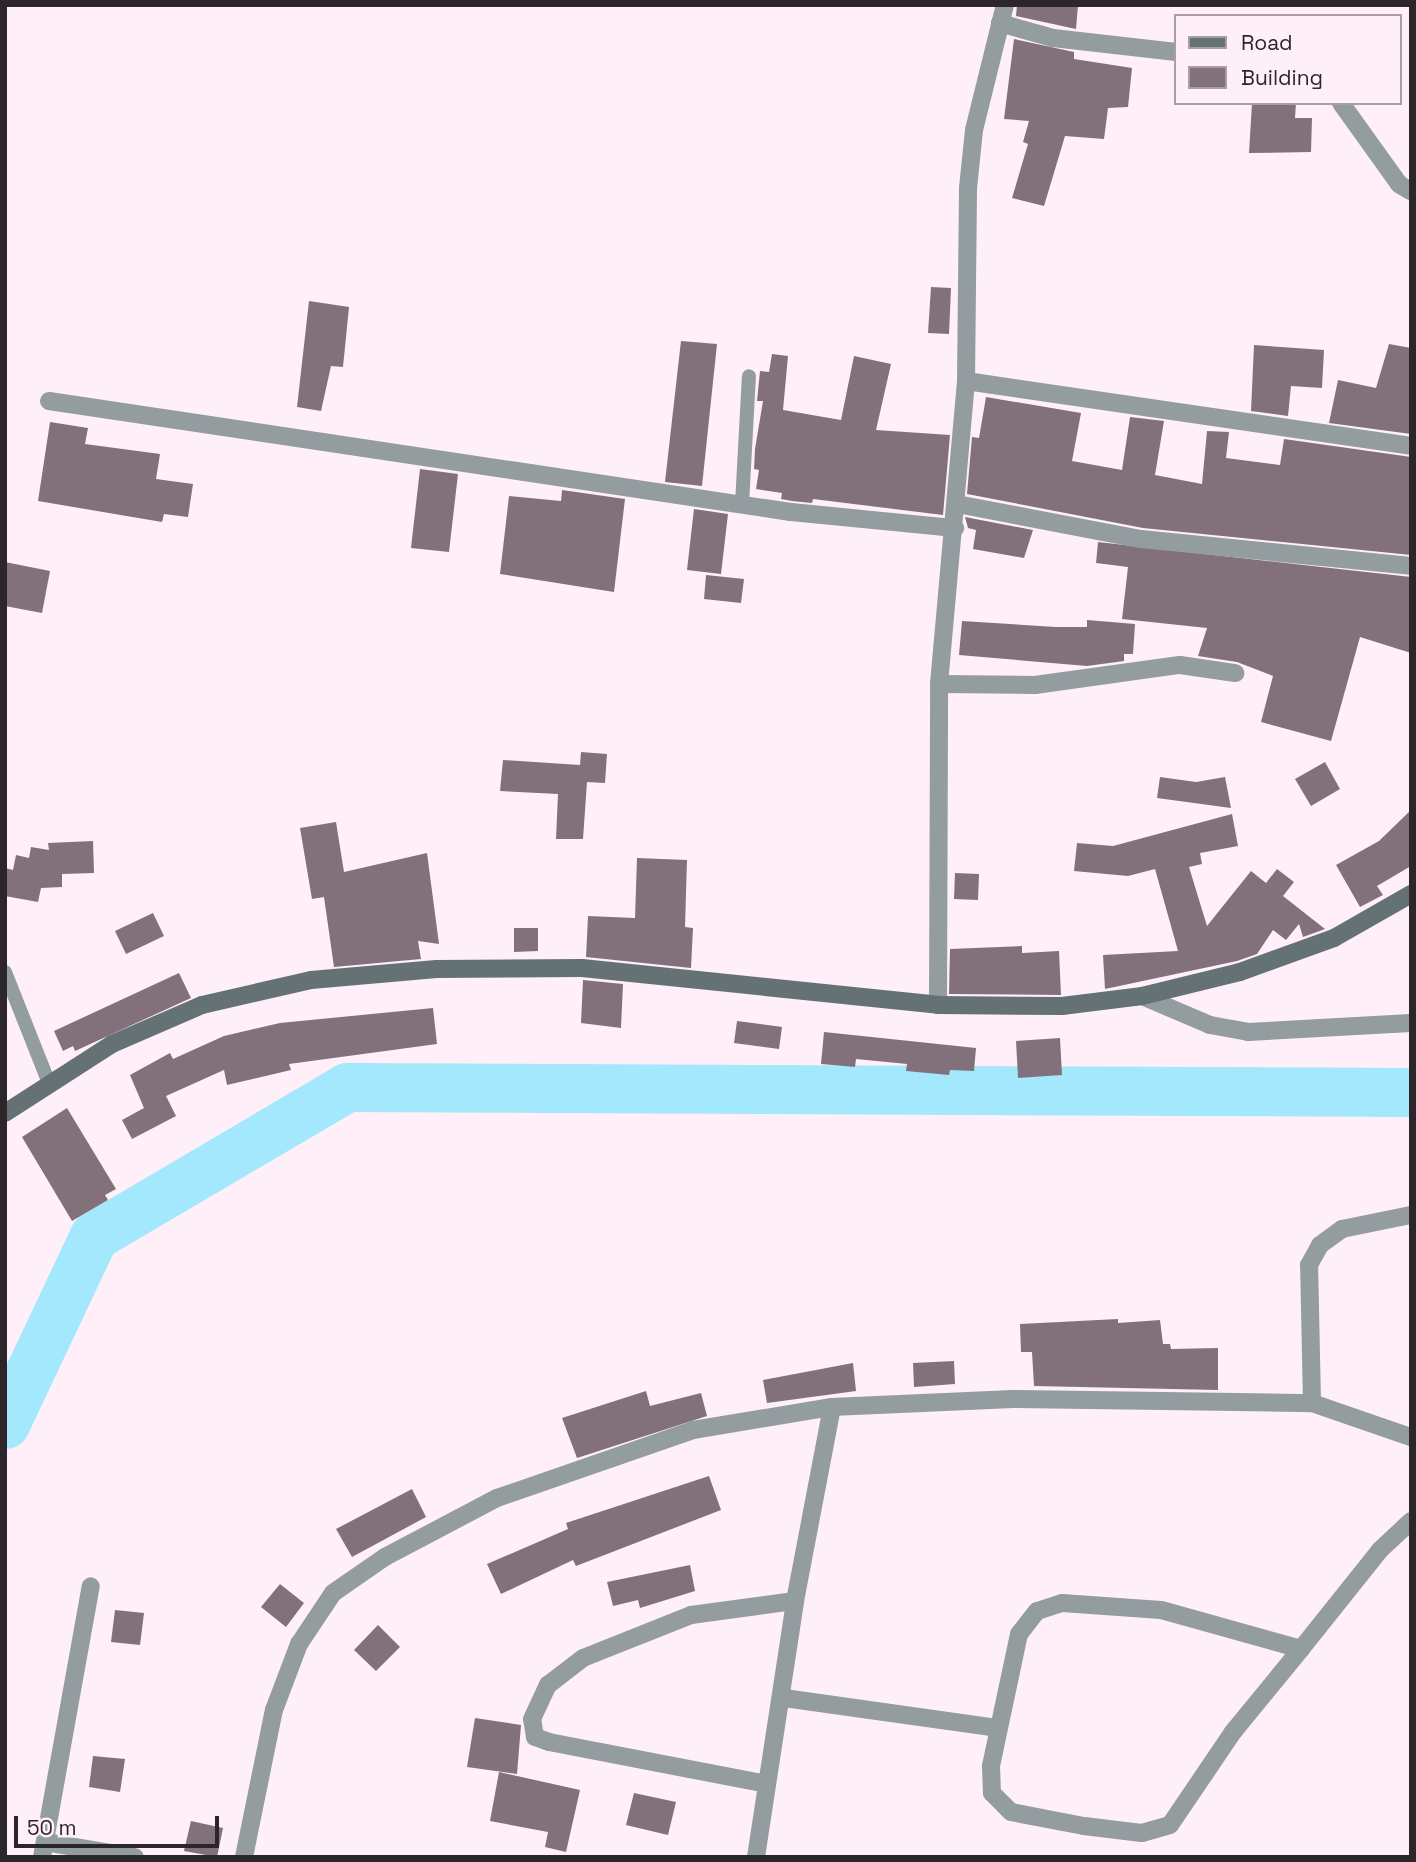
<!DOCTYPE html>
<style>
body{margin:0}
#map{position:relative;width:1416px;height:1862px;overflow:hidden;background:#feeff8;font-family:"Space Grotesk",sans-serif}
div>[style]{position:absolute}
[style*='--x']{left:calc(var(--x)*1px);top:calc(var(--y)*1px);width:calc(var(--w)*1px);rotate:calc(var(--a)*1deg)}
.river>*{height:49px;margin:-24.5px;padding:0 24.5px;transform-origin:24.5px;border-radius:24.5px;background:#a3e8fc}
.building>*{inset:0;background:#82717b}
.lane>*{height:14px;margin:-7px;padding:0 7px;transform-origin:7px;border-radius:7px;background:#939c9e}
.street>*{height:18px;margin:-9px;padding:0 9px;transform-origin:9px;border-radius:9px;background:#939c9e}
.secondary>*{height:18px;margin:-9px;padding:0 9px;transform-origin:9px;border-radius:9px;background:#657275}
span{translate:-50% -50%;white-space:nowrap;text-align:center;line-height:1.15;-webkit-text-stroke:5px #feeff8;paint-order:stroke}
.frame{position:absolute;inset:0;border:7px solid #2c2529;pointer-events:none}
.legend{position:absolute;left:1174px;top:14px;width:228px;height:91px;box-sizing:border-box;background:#feeff8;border:2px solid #aa9ea5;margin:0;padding:9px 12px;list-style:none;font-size:21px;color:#2c2529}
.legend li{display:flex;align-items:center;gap:14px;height:35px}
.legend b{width:35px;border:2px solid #aa9ea5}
.scale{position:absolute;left:14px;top:1816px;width:205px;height:32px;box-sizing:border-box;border:4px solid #2c2529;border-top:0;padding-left:9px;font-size:21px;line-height:24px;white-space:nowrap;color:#2c2529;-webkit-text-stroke:5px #feeff8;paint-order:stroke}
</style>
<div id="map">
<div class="river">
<i style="--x:5;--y:1424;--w:208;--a:-64.7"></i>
<i style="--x:94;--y:1236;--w:294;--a:-30.5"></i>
<i style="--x:347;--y:1087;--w:1064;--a:0.27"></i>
</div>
<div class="building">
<i style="clip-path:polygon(1017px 5px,1078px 5px,1076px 29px,1016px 16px)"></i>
<i style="clip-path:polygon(1014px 39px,1074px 52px,1074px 59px,1132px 68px,1128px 107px,1108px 108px,1104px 139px,1065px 136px,1044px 206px,1012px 198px,1028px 144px,1023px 142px,1029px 121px,1004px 119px)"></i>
<i style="clip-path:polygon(1252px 103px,1296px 103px,1295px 118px,1312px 118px,1311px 152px,1249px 153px)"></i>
<i style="clip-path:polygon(931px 287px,951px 288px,949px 334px,928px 333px)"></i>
<i style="clip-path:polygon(309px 301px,349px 307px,343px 367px,331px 366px,321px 411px,297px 407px)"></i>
<i style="clip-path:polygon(681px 341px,717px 344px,702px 486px,665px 482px)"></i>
<i style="clip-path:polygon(1389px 344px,1411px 348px,1411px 434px,1329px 423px,1338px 380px,1376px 388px)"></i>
<i style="clip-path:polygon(1254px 345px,1324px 350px,1322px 388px,1291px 386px,1288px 416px,1251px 411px)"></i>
<i style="clip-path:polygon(772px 354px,788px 356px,783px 410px,841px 420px,854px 356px,891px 364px,876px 430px,950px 435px,943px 515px,813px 499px,812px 503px,792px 501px,781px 499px,782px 493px,756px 489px,759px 470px,754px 469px,755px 449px,763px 401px,757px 401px,760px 371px,769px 372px)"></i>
<i style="clip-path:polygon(986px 397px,1081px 413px,1072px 461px,1122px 470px,1130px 417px,1164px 421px,1155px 475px,1202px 484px,1207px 431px,1229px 432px,1226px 458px,1280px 465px,1284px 439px,1411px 457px,1411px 555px,1143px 528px,967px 494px,972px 437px,979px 438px)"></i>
<i style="clip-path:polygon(50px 422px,88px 428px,85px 444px,160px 454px,156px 479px,193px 484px,188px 517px,164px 514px,162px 522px,38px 501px)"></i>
<i style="clip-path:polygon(420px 469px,458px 474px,449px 552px,411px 548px)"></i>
<i style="clip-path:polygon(562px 490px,625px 499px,614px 592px,500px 574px,509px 496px,561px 501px)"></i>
<i style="clip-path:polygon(694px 509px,728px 514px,721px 574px,687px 570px)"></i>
<i style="clip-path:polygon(965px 517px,1033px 530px,1024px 558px,973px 549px,976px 530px,968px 528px)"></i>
<i style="clip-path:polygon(1098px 542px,1411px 577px,1411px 653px,1360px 637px,1331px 741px,1261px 722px,1273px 676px,1237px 662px,1198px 656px,1207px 628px,1122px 619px,1128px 567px,1096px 563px)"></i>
<i style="clip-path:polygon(5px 562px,50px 571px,42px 613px,5px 606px)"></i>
<i style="clip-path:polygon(706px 575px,744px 579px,741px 603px,704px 599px)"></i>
<i style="clip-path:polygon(1087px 620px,1135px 624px,1133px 654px,1124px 654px,1124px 661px,1087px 666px,959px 655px,962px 621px,1056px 627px,1087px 627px)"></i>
<i style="clip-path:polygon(581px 752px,607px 754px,605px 783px,587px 782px,583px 839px,556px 839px,558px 794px,500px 791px,503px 760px,580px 765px)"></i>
<i style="clip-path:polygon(1325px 762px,1340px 789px,1311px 806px,1295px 779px)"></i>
<i style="clip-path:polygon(1160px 777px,1196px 782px,1225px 777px,1231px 808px,1157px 798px)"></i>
<i style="clip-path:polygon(1411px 810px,1411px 866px,1377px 886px,1383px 895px,1360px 907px,1336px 865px,1379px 841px)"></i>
<i style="clip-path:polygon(1232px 814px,1238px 846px,1200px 853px,1202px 864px,1189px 867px,1207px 926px,1251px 871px,1266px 883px,1277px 869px,1294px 882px,1283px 896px,1325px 929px,1303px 937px,1299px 924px,1286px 940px,1273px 930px,1257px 954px,1237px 961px,1105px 989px,1103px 955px,1178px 951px,1155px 869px,1128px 876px,1074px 871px,1077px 843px,1113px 846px)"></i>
<i style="clip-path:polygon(336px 822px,344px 872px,427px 853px,439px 944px,418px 941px,421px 959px,334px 967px,324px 897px,312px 899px,300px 828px)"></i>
<i style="clip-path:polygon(93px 841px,94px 873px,62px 874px,62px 887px,41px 888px,38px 902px,5px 896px,5px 868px,13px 870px,16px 855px,29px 858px,31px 847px,49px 850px,48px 843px)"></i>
<i style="clip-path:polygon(637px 858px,687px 860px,685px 927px,693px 928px,691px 968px,586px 957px,588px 916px,635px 918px)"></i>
<i style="clip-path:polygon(955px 873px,979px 874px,978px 900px,954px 899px)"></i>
<i style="clip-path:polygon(153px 913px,164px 936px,126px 954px,115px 931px)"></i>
<i style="clip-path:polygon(514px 928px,538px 928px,538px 951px,514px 952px)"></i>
<i style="clip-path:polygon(1022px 946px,1022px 953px,1059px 951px,1061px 995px,949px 994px,950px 949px)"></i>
<i style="clip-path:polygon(179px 973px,191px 998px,75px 1051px,73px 1046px,63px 1051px,54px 1031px)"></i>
<i style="clip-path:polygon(583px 980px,623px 984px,621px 1028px,581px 1023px)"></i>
<i style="clip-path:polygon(433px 1008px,437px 1044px,289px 1064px,291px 1070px,227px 1085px,224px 1070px,166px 1096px,176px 1116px,132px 1139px,122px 1120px,144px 1108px,130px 1075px,170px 1053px,173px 1059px,224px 1036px,280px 1023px)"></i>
<i style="clip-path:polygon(737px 1021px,782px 1027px,779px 1049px,734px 1043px)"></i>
<i style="clip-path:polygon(824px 1032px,976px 1048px,974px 1071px,950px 1070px,949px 1075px,906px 1071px,907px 1064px,856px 1059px,855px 1067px,821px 1064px)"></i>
<i style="clip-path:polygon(1060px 1038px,1062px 1075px,1018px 1078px,1016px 1041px)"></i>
<i style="clip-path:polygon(67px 1108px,116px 1189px,105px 1195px,108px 1200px,72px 1221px,22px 1137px)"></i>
<i style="clip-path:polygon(1118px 1319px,1118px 1323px,1160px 1320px,1163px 1344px,1170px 1344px,1171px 1349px,1218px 1348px,1218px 1390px,1034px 1386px,1032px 1352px,1021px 1352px,1020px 1324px)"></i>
<i style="clip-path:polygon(954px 1361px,955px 1384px,914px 1387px,913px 1363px)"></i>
<i style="clip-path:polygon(853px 1363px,856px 1391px,767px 1403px,763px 1380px)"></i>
<i style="clip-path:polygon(646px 1391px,650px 1406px,701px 1393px,707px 1416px,577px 1458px,562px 1418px)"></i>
<i style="clip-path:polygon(709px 1476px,721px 1510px,576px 1566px,573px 1560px,501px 1594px,487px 1564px,568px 1529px,566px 1523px)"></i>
<i style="clip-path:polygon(412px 1489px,426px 1517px,352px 1557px,336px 1529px)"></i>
<i style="clip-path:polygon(690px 1565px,695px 1591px,640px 1608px,638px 1600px,613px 1606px,607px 1582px)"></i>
<i style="clip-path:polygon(280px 1584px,304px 1603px,286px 1627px,261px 1607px)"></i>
<i style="clip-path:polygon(115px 1610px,144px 1613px,140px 1645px,111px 1642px)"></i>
<i style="clip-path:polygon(378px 1625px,400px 1647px,376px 1671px,354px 1650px)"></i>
<i style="clip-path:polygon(475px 1718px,521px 1725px,517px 1774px,467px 1767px)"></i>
<i style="clip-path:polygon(93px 1756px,125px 1759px,120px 1792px,89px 1787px)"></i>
<i style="clip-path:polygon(499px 1772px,580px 1790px,566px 1852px,545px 1847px,548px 1832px,490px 1821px)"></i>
<i style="clip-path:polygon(634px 1793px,676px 1802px,668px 1835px,626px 1825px)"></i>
<i style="clip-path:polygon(191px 1821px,223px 1828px,217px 1857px,184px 1851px)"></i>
</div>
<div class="lane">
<i style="--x:742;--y:504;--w:128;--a:-86.9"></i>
<i style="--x:5;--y:972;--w:119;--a:68.4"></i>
</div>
<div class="street">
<i style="--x:1000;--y:23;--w:55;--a:15.8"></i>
<i style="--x:1053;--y:38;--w:124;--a:6.5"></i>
<i style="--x:1341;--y:103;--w:100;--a:54.4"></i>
<i style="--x:1399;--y:184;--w:13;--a:32"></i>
<i style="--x:966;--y:381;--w:450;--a:8.3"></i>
<i style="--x:49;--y:401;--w:750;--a:8.51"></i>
<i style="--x:791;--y:512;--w:165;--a:5.6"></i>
<i style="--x:957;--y:504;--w:187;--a:10.8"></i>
<i style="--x:1141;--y:539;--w:271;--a:5.7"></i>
<i style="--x:939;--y:684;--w:96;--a:0.6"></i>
<i style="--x:1035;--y:685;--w:146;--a:-7.9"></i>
<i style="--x:1180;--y:665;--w:56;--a:8.3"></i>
<i style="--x:1142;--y:996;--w:74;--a:23.1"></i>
<i style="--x:1210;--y:1025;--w:39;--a:10"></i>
<i style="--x:1248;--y:1032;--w:163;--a:-3.2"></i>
<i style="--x:938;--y:1005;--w:321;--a:-89.8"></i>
<i style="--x:939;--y:684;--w:304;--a:-84.9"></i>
<i style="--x:966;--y:381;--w:193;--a:-89.4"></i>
<i style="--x:968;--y:188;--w:58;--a:-84.1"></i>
<i style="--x:974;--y:130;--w:129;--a:-76.1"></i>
<i style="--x:1312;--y:1403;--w:138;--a:-91.2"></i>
<i style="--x:1309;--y:1265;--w:23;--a:-61"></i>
<i style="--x:1320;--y:1245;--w:27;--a:-36"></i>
<i style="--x:1342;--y:1229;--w:70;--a:-11.5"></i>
<i style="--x:1301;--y:1649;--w:145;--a:-164.4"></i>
<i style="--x:1161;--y:1610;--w:99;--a:-176"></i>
<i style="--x:1062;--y:1603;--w:26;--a:162"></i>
<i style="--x:1037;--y:1611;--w:29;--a:128"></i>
<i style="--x:1019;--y:1634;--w:135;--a:102"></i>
<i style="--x:991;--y:1766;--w:27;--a:88"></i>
<i style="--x:992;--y:1793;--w:27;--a:45"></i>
<i style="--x:1011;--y:1812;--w:74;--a:10.9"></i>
<i style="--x:1084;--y:1826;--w:58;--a:6.9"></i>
<i style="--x:1142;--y:1833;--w:29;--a:-16"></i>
<i style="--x:1170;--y:1825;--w:112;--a:-55.9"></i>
<i style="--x:1233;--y:1732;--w:107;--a:-50.7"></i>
<i style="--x:1301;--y:1649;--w:127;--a:-51.4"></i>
<i style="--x:1380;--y:1550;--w:42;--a:-43.1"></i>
<i style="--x:784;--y:1698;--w:215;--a:8"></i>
<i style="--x:767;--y:1784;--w:222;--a:-169.1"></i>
<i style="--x:549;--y:1742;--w:15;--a:-160"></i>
<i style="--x:535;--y:1737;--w:18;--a:-99"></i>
<i style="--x:532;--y:1719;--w:38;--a:-65"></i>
<i style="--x:548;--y:1685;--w:44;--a:-37.6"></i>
<i style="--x:583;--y:1658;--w:116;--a:-21.7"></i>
<i style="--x:691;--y:1615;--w:105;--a:-7.7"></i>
<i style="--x:45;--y:1842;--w:91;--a:9.5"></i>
<i style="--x:42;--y:1857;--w:275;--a:-79.8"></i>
<i style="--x:244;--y:1857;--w:150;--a:-78.5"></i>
<i style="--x:274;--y:1710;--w:71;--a:-69.3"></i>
<i style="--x:299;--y:1644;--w:61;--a:-56.3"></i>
<i style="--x:333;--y:1593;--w:63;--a:-34.7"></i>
<i style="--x:385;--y:1557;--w:127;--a:-27.8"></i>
<i style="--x:497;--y:1498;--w:207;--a:-19.1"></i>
<i style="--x:693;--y:1430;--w:141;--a:-9.4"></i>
<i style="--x:832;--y:1407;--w:181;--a:-2.5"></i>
<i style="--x:1013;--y:1399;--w:299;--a:0.8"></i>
<i style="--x:1312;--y:1403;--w:105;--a:19"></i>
<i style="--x:756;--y:1857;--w:259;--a:-81.3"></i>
<i style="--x:795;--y:1601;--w:197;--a:-79.2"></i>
</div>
<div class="secondary">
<i style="--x:5;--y:1113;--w:127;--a:-32.8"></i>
<i style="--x:112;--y:1044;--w:98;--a:-23.4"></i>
<i style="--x:202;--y:1005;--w:112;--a:-12.9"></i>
<i style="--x:311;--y:980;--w:126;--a:-5"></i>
<i style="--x:437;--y:969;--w:145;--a:-0.4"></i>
<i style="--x:582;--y:968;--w:358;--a:5.9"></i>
<i style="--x:938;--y:1005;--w:124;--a:0.5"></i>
<i style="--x:1062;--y:1006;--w:81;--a:-7.1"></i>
<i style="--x:1142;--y:996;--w:101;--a:-13.8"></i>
<i style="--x:1240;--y:972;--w:100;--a:-19.9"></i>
<i style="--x:1334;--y:938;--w:89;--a:-29.7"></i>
</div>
<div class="frame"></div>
<ul class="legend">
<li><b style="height:9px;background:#657275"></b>Road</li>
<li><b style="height:19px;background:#82717b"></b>Building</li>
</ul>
<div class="scale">50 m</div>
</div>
